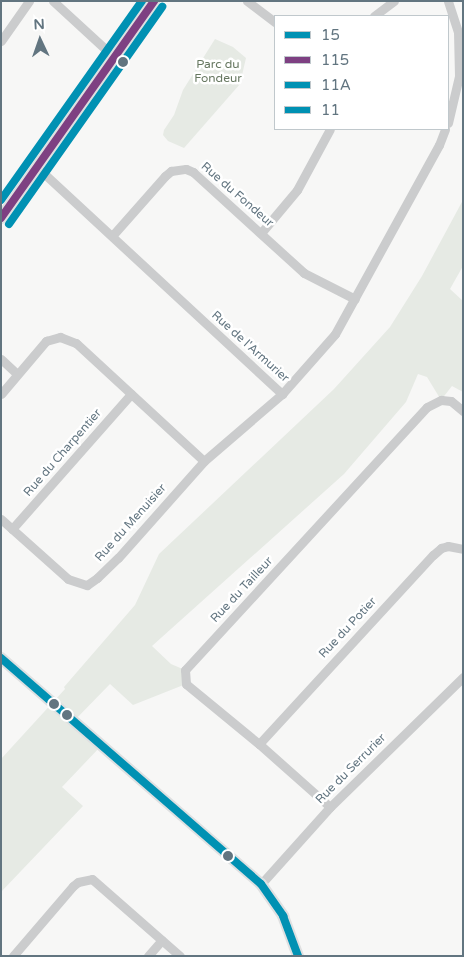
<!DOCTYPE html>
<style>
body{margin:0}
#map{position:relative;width:464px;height:957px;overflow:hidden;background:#f7f7f6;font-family:"Varela Round",sans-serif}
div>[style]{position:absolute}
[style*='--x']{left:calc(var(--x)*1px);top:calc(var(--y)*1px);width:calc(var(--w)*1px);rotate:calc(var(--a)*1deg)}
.green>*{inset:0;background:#e6eae4}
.street>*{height:9px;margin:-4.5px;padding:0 4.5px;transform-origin:4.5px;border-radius:4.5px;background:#cbcccd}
.secondary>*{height:12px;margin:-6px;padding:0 6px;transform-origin:6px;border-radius:6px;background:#dfe0e1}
.bus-1>*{height:8px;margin:-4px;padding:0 4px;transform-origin:4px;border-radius:4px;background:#0091b3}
.bus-2>*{height:8px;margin:-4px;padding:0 4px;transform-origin:4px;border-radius:4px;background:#7e4082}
.bus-3>*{height:8px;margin:-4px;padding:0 4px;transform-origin:4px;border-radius:4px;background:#0091b3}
.bus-4>*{height:8px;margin:-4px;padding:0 4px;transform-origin:4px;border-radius:4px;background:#0091b3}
.dots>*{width:14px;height:14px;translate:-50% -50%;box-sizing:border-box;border:2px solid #fff;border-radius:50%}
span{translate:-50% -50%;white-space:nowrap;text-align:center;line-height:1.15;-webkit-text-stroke:5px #fff;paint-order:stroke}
.park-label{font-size:12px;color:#677861}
.street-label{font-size:12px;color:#627580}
.frame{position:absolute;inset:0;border:2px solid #627580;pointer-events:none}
.legend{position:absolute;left:274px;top:15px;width:175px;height:115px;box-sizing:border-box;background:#fff;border:1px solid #c0c8cc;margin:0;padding:6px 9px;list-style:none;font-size:15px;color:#627580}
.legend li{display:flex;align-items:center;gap:10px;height:25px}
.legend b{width:25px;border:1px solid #c0c8cc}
.north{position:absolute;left:15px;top:15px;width:50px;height:50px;-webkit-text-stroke:4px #fff;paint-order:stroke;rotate:357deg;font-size:14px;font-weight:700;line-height:20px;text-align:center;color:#627580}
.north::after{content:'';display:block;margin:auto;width:18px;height:22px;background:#627580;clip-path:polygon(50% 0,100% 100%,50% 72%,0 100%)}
</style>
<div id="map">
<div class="green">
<i style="clip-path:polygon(215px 39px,233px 47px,246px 58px,240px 84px,184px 148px,168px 141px,163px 135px,164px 130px,174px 115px,183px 90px)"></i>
<i style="clip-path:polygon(463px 200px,463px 266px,450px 289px,463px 301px,463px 392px,452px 386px,441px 400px,427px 377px,418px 374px,406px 402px,344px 474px,152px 646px,171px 664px,185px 670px,186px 684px,133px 705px,110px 684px,73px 722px,101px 746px,62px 787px,83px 806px,1px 892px,1px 759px,65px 689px,64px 687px,135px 605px,159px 554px,334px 389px,390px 327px,422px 276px)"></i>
</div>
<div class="street">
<i style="--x:53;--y:1;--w:83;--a:42.6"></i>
<i style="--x:247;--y:1;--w:35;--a:37"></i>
<i style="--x:374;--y:16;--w:25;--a:-37"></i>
<i style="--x:1;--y:41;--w:49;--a:-55"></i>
<i style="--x:448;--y:123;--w:48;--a:-76.8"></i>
<i style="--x:459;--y:76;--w:44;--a:-91.3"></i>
<i style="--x:458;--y:32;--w:33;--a:-108"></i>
<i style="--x:38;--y:168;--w:333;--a:42.8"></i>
<i style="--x:261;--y:233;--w:56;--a:-50.1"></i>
<i style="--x:297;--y:190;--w:69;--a:-61.6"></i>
<i style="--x:112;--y:236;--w:80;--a:-48.5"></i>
<i style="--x:165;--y:176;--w:8;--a:-40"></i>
<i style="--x:171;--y:171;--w:15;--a:-8"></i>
<i style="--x:186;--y:169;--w:8;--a:23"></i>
<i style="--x:193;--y:172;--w:150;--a:42.3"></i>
<i style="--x:304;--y:273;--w:57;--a:27"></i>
<i style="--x:1;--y:359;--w:22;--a:43"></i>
<i style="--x:1;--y:394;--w:70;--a:-49.7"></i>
<i style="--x:46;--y:341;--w:15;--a:-16"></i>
<i style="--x:60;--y:337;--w:17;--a:21"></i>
<i style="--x:76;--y:343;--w:174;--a:42.7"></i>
<i style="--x:1;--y:519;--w:90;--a:41.8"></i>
<i style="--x:68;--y:579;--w:20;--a:18"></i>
<i style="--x:87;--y:585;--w:12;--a:-35"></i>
<i style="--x:97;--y:578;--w:29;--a:-44"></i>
<i style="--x:118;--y:558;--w:130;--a:-48.4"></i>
<i style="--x:204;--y:461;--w:103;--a:-40.7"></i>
<i style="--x:282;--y:394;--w:80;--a:-48.5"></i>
<i style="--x:335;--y:334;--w:216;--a:-61.2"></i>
<i style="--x:439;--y:145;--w:17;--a:-69"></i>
<i style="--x:12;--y:529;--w:180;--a:-48.6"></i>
<i style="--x:259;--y:744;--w:257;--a:-47.4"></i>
<i style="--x:433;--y:555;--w:11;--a:-41"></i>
<i style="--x:441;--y:548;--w:7;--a:-16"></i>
<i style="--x:448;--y:546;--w:15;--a:11"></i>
<i style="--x:330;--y:807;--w:95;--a:-138.4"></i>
<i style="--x:259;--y:744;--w:94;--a:-140.6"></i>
<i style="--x:186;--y:684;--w:14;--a:-94"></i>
<i style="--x:185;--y:670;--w:357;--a:-47.4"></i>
<i style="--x:427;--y:407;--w:16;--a:-27"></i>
<i style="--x:441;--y:400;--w:10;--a:6"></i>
<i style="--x:451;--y:401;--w:16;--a:40"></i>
<i style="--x:261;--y:884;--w:103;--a:-48.1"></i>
<i style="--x:330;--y:807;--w:186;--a:-44.3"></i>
<i style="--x:13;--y:956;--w:92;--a:-49.4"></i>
<i style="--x:73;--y:886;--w:6;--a:-39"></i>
<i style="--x:78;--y:882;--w:14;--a:-12"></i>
<i style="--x:92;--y:879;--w:117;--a:41.2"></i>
<i style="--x:148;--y:956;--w:21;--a:-49"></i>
</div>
<div class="secondary">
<i style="--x:1;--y:218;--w:266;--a:-54.8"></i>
<i style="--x:1;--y:658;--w:344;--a:41"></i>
<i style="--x:261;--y:884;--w:39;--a:55"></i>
<i style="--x:283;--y:916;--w:43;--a:69.4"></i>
</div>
<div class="bus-1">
<i style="--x:1;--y:658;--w:344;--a:41"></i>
<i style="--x:261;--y:884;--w:39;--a:55"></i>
<i style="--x:283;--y:916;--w:43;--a:69.4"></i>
</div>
<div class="bus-2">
<i style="--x:1;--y:218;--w:266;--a:-54.8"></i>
</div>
<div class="bus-3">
<i style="--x:9;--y:224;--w:266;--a:-54.8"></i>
</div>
<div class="bus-4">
<i style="--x:1;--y:200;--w:244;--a:-54.7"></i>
</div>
<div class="dots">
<i style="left:123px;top:62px;background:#627580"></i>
<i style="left:54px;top:704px;background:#627580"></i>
<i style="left:67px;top:715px;background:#627580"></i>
<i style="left:228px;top:856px;background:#627580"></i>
</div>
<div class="park-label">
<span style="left:218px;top:72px">Parc du<br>Fondeur</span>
</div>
<div class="street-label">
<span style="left:237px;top:195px;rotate:41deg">Rue du Fondeur</span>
<span style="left:250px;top:347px;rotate:42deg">Rue de l'Armurier</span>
<span style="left:63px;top:453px;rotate:-49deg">Rue du Charpentier</span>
<span style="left:131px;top:523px;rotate:-48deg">Rue du Menuisier</span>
<span style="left:242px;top:590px;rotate:-47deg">Rue du Tailleur</span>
<span style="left:348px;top:628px;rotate:-47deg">Rue du Potier</span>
<span style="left:351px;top:769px;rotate:-45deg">Rue du Serrurier</span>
</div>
<div class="frame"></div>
<ul class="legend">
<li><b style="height:6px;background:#0091b3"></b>15</li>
<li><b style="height:6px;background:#7e4082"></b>115</li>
<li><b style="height:6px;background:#0091b3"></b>11A</li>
<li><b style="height:6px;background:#0091b3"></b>11</li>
</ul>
<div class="north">N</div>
</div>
